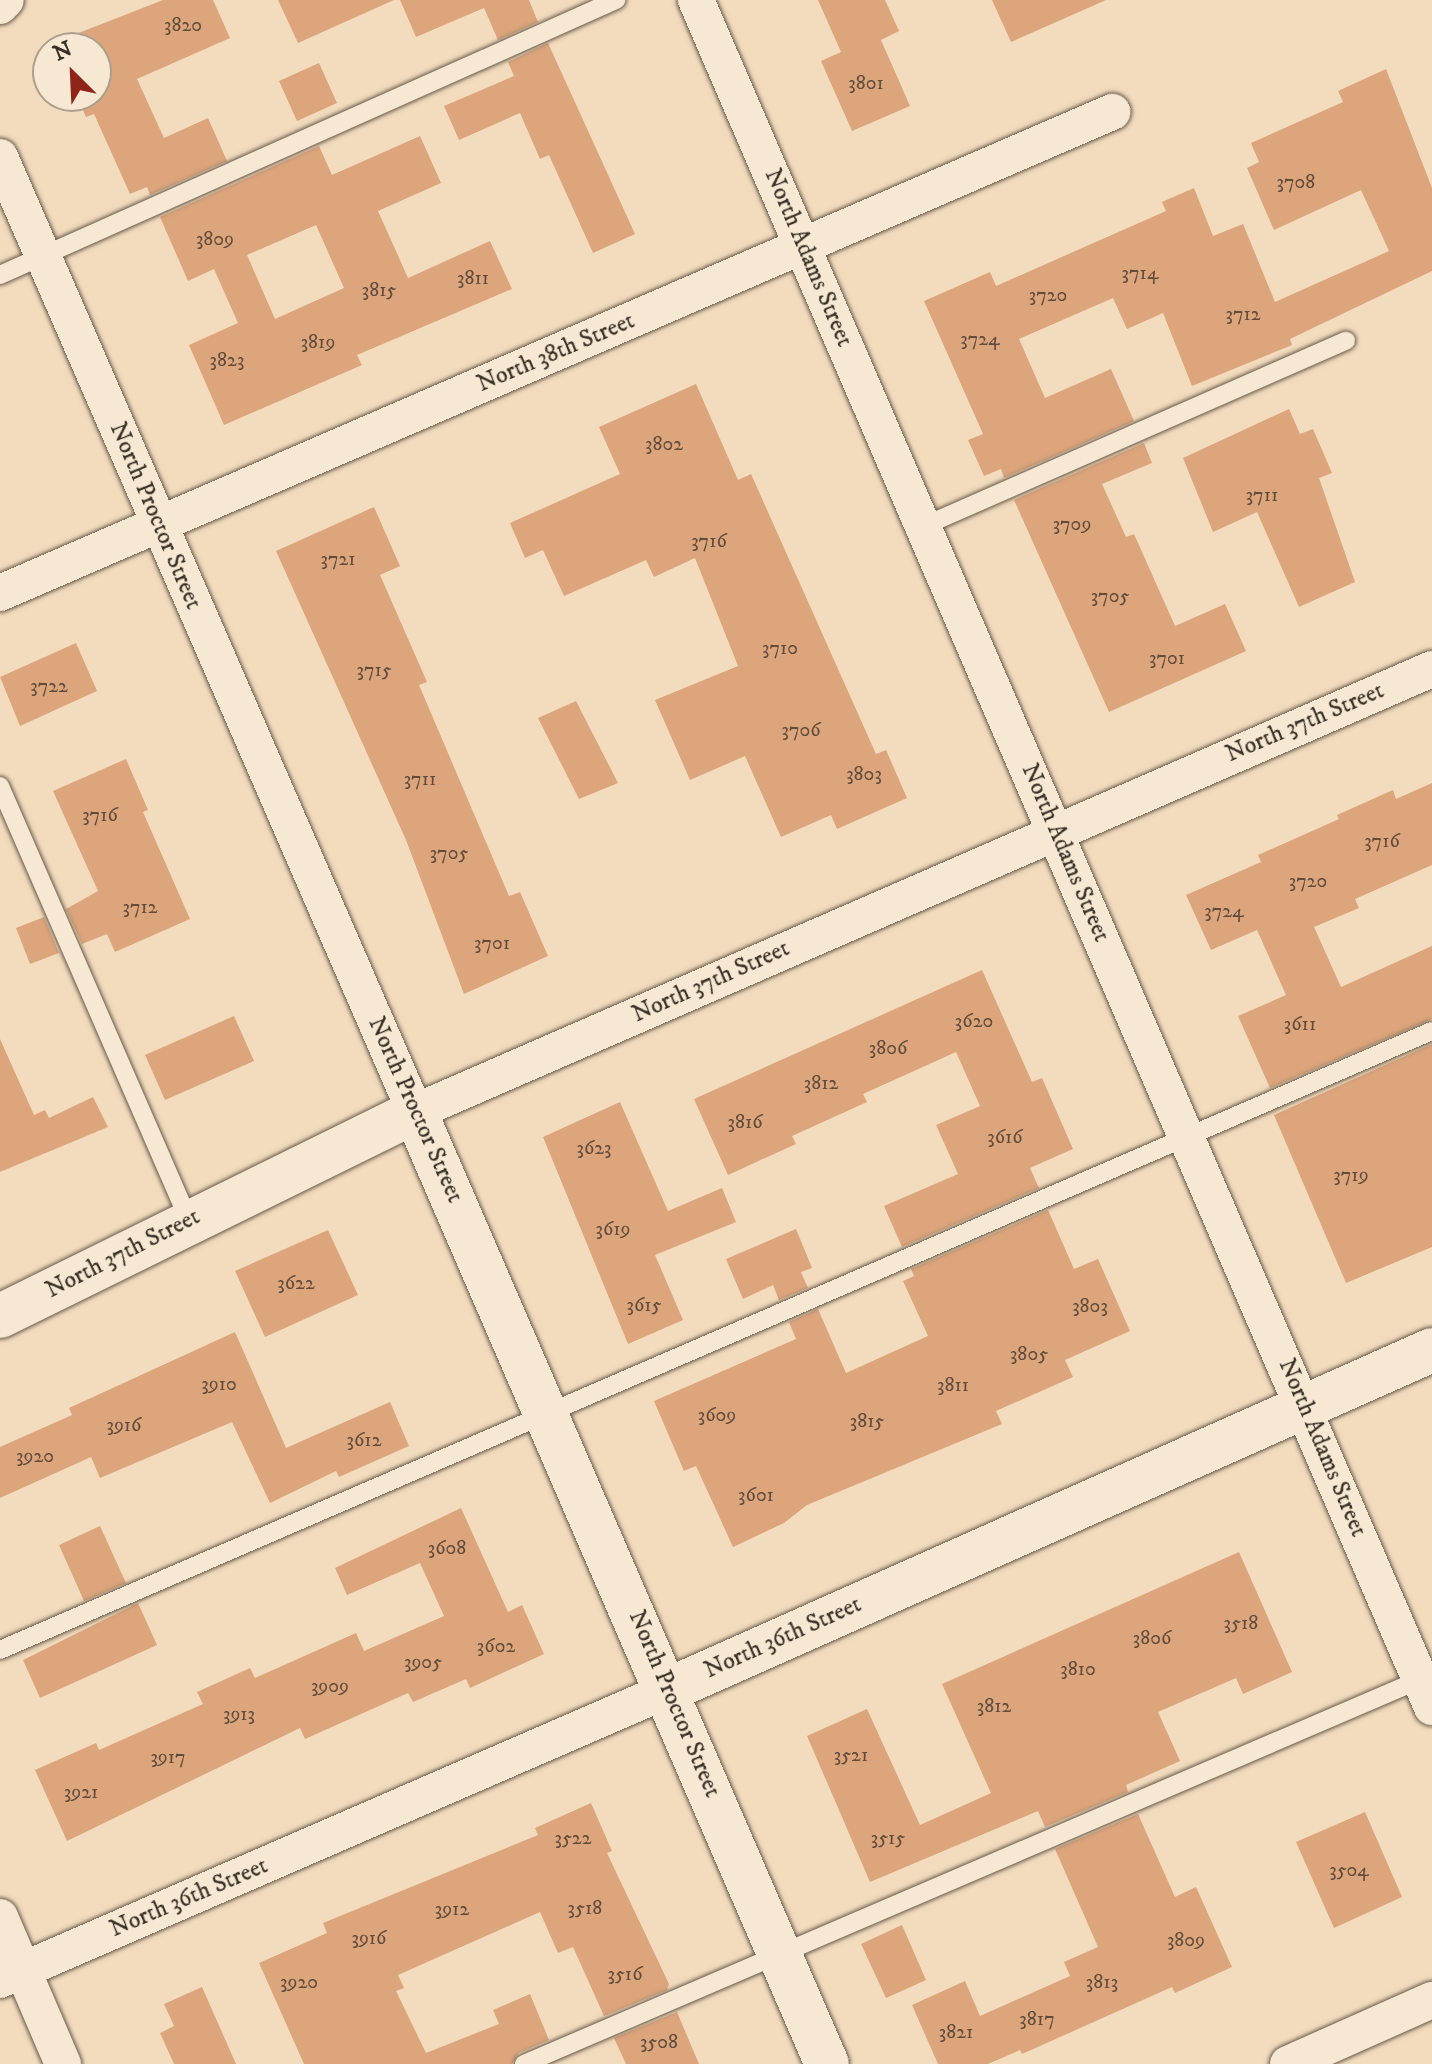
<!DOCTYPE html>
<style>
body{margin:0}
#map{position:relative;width:1432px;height:2064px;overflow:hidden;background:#f3dcbd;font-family:"IM FELL DW Pica",serif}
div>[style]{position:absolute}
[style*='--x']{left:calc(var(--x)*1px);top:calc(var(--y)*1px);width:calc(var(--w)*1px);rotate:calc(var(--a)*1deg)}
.building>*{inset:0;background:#dca57c}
.roads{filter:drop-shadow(0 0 2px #675a4c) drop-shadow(0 0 2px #675a4c)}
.service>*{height:18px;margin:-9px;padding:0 9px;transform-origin:9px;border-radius:9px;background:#f7e8d4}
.minor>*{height:36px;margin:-18px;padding:0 18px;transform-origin:18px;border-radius:18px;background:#f7e8d4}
.tertiary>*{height:44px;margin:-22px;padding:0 22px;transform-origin:22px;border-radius:22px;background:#f7e8d4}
span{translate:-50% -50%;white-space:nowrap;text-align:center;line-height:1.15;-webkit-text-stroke:6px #f7e8d4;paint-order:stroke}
.number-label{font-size:20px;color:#614c3c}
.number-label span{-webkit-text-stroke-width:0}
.street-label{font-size:24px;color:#382f26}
.north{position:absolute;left:32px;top:32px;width:80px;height:80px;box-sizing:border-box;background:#f7e8d4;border:2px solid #ab9e8e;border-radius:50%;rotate:336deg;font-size:22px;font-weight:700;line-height:32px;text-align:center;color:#382f26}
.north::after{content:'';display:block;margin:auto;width:28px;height:36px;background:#8f2418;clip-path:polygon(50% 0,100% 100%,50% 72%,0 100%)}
</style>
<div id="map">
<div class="building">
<i style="clip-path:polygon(163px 0,213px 0,230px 38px,137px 79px,164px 138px,208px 118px,227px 161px,150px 195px,147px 187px,130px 194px,94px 114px,86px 117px,77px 96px,96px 96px,96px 48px,55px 48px,53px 43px)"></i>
<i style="clip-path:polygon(278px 0,394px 0,298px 43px)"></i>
<i style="clip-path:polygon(400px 0,529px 0,538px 22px,498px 40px,484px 8px,416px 37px)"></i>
<i style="clip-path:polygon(818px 0,885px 0,899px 31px,881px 40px,910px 106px,852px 131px,821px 61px,841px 52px)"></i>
<i style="clip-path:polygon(992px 0,1106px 0,1011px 42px)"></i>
<i style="clip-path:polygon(548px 43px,635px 234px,593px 253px,549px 155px,540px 159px,520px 113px,459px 140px,444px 106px,514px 76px,508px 62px)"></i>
<i style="clip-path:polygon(319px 63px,337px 103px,297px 121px,279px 81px)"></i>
<i style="clip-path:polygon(1386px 69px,1432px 188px,1432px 271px,1290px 339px,1292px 345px,1192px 386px,1163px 313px,1127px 329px,1113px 298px,1019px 339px,1045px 398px,1111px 369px,1134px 421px,1004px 478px,1001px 469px,984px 476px,968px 440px,983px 434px,924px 301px,990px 272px,996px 286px,1166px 211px,1162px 202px,1194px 188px,1213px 236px,1243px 224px,1275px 302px,1389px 251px,1361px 190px,1274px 230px,1247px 168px,1259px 162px,1251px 143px,1343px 102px,1338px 91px)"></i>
<i style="clip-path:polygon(evenodd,420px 136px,441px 183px,378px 211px,408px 278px,490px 241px,512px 289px,357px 355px,362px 365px,224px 425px,189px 345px,238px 323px,214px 269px,188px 281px,160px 217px,319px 146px,332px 175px,420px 136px,316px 225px,344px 288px,275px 319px,247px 255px,316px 225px)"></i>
<i style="clip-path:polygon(696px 384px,738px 480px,751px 474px,876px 754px,886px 750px,907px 798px,837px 829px,831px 815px,781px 837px,745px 756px,690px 780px,655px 700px,738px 666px,695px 558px,654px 577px,646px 560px,564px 596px,543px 550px,525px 558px,510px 523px,620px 474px,599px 427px)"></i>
<i style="clip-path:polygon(1289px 409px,1300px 434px,1313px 429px,1332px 473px,1319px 478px,1355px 582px,1299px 607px,1257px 512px,1213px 532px,1183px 458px)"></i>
<i style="clip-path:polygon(1144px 443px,1152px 463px,1102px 484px,1126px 537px,1134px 534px,1175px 626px,1225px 604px,1246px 651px,1109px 712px,1014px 500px)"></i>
<i style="clip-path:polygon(374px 507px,400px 566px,380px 575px,427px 682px,419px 685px,509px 896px,520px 892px,548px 956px,464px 994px,406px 840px,276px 551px)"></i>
<i style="clip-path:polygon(76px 643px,97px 691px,20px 726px,0 677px)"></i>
<i style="clip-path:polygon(576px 701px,618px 783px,579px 799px,538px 718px)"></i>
<i style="clip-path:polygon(126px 759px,148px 810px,143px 812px,190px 919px,115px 952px,107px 934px,82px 944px,66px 909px,98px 891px,53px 791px)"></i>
<i style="clip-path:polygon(1432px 783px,1432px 865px,1355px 899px,1359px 908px,1314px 927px,1341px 987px,1432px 946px,1432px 1019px,1270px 1088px,1238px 1016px,1286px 995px,1257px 930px,1211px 950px,1186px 895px,1261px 862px,1258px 855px,1339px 819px,1337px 815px,1393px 790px,1396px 799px)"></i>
<i style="clip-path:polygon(44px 917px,59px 953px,30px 964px,16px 928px)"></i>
<i style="clip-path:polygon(982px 970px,1032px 1082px,1042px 1078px,1073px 1149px,1030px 1168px,1039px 1188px,902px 1247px,884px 1206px,958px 1174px,936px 1125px,980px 1106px,956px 1052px,863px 1094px,867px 1102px,792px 1136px,796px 1144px,728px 1175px,694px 1099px)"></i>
<i style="clip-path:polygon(234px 1016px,254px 1061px,165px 1100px,145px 1055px)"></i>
<i style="clip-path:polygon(0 1039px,34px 1115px,45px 1110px,49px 1118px,93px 1097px,108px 1127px,0 1172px)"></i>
<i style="clip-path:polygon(1432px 1044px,1432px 1247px,1346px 1283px,1274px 1115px)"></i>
<i style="clip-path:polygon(620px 1102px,668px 1211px,722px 1188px,736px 1222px,655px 1255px,683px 1320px,628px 1344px,543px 1137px)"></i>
<i style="clip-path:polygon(1048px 1210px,1074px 1269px,1098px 1259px,1130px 1331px,1065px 1360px,1073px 1377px,996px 1411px,1002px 1424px,807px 1505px,784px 1523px,733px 1547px,696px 1466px,684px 1471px,654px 1401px,796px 1339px,789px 1322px,818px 1309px,846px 1373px,928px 1336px,903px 1281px,914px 1276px,911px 1269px)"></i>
<i style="clip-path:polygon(796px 1229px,812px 1268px,801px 1272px,808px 1288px,779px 1300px,773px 1285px,743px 1299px,726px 1259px)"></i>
<i style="clip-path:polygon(328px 1230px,358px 1295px,265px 1337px,235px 1271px)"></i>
<i style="clip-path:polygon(235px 1332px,286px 1448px,390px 1402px,409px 1446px,339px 1477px,336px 1471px,270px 1503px,232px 1422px,100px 1478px,91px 1457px,0 1498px,0 1447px,72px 1415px,69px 1408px)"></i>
<i style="clip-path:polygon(461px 1508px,508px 1612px,522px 1605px,544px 1654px,470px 1688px,466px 1679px,413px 1702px,408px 1693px,305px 1739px,300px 1728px,67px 1841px,35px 1770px,96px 1743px,99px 1750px,203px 1704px,197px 1692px,250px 1668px,255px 1678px,356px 1633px,364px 1651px,444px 1616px,420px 1563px,347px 1595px,335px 1568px)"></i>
<i style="clip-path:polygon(100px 1526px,126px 1583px,84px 1601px,59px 1545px)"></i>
<i style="clip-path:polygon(1239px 1552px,1292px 1672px,1243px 1694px,1236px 1678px,1158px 1712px,1180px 1761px,1126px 1785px,1128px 1792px,1045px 1827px,1038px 1811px,870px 1882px,807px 1736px,867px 1709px,920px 1825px,991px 1793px,942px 1684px)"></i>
<i style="clip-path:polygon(138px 1603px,157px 1645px,40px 1698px,23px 1660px)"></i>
<i style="clip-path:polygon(591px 1803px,612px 1851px,607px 1853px,669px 1984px,667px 1990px,604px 2016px,573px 1947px,558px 1953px,540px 1912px,398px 1975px,404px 1988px,396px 1991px,426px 2053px,499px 2024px,493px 2010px,530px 1994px,549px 2040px,519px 2053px,512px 2064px,304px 2064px,259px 1963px,327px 1933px,323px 1923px,538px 1835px,535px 1828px)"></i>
<i style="clip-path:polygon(1365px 1812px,1402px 1897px,1334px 1928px,1296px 1842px)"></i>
<i style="clip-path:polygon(1138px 1814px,1175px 1897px,1196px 1887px,1232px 1967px,1175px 1993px,1172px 1987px,1022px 2054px,1020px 2050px,988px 2064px,938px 2064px,912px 2005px,965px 1981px,980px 2016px,1070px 1976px,1064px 1962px,1098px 1947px,1055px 1849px)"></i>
<i style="clip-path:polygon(902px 1925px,926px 1980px,886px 1998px,861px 1944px)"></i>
<i style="clip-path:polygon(202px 1987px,236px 2064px,174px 2064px,160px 2033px,174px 2026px,164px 2004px)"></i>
<i style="clip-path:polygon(677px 2012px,699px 2064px,626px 2064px,614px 2038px)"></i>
</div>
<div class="roads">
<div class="service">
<i style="--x:0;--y:275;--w:675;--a:-24.06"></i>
<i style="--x:924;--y:526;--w:461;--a:-23.7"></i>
<i style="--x:0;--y:786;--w:473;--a:66.5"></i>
<i style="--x:0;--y:1650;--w:1560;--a:-23.38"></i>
<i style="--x:524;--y:2064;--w:982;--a:-23.22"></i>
</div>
<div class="minor">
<i style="--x:696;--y:0;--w:1859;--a:66.68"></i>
<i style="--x:0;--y:6;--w:8;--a:-45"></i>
<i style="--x:0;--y:157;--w:1041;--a:66.51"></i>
<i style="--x:415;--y:1112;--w:1109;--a:-23.54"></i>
<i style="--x:0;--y:593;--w:1212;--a:-23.39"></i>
<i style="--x:0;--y:1917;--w:160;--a:66.8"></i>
<i style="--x:0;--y:1980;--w:728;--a:-23.47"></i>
<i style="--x:1288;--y:2064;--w:158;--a:-24"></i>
</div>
<div class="tertiary">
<i style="--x:0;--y:1316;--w:462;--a:-26.2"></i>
<i style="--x:415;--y:1112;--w:1037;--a:66.6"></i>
<i style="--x:668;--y:1690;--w:836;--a:-23.99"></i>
</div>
</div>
<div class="number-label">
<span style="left:183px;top:25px">3820</span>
<span style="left:866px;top:83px">3801</span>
<span style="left:1296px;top:182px">3708</span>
<span style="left:215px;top:239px">3809</span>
<span style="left:1140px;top:273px">3714</span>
<span style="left:473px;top:278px">3811</span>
<span style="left:379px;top:290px">3815</span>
<span style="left:1048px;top:295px">3720</span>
<span style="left:1243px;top:314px">3712</span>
<span style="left:980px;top:339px">3724</span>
<span style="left:318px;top:342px">3819</span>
<span style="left:227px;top:360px">3823</span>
<span style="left:664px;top:444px">3802</span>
<span style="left:1262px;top:495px">3711</span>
<span style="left:1072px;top:524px">3709</span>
<span style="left:709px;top:541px">3716</span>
<span style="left:338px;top:559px">3721</span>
<span style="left:1110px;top:596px">3705</span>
<span style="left:780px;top:648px">3710</span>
<span style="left:1167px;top:658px">3701</span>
<span style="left:374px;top:670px">3715</span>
<span style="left:49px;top:686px">3722</span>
<span style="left:801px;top:730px">3706</span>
<span style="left:864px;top:774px">3803</span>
<span style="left:420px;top:779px">3711</span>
<span style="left:100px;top:815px">3716</span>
<span style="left:1382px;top:841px">3716</span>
<span style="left:449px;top:853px">3705</span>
<span style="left:1308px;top:881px">3720</span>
<span style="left:140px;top:907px">3712</span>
<span style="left:1224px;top:911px">3724</span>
<span style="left:492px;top:943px">3701</span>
<span style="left:974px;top:1021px">3620</span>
<span style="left:1300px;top:1024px">3611</span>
<span style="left:888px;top:1048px">3806</span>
<span style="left:821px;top:1083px">3812</span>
<span style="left:745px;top:1122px">3816</span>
<span style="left:1005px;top:1137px">3616</span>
<span style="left:594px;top:1148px">3623</span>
<span style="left:1351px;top:1175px">3719</span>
<span style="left:613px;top:1229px">3619</span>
<span style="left:296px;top:1283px">3622</span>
<span style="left:644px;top:1305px">3615</span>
<span style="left:1090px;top:1306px">3803</span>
<span style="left:1029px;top:1354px">3805</span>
<span style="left:219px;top:1384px">3910</span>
<span style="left:953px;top:1385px">3811</span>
<span style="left:717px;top:1415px">3609</span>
<span style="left:867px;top:1421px">3815</span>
<span style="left:124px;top:1425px">3916</span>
<span style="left:364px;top:1440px">3612</span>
<span style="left:35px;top:1456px">3920</span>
<span style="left:756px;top:1495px">3601</span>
<span style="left:447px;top:1548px">3608</span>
<span style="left:1241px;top:1623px">3518</span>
<span style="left:1152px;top:1638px">3806</span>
<span style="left:496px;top:1646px">3602</span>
<span style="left:423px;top:1662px">3905</span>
<span style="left:1078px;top:1669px">3810</span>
<span style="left:330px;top:1686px">3909</span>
<span style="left:994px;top:1706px">3812</span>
<span style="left:239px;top:1714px">3913</span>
<span style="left:851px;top:1755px">3521</span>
<span style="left:168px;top:1757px">3917</span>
<span style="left:81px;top:1792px">3921</span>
<span style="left:573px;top:1838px">3522</span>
<span style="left:888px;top:1838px">3515</span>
<span style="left:1349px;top:1870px">3504</span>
<span style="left:585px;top:1908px">3518</span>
<span style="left:452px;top:1909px">3912</span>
<span style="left:369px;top:1938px">3916</span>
<span style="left:1186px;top:1940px">3809</span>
<span style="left:625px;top:1974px">3516</span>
<span style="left:299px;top:1982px">3920</span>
<span style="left:1102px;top:1982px">3813</span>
<span style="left:1037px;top:2019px">3817</span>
<span style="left:956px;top:2032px">3821</span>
<span style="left:659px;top:2042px">3508</span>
</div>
<div class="street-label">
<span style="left:808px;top:258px;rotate:67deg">North Adams Street</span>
<span style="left:556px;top:353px;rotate:-23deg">North 38th Street</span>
<span style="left:155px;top:516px;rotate:67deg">North Proctor Street</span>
<span style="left:1305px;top:723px;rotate:-23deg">North 37th Street</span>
<span style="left:1065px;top:853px;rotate:67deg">North Adams Street</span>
<span style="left:711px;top:982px;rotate:-24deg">North 37th Street</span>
<span style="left:415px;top:1110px;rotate:66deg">North Proctor Street</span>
<span style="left:123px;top:1254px;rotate:-27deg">North 37th Street</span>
<span style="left:1322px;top:1448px;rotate:67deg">North Adams Street</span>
<span style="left:783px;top:1638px;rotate:-24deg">North 36th Street</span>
<span style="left:674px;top:1704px;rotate:67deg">North Proctor Street</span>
<span style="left:189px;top:1898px;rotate:-23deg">North 36th Street</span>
</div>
<div class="north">N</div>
</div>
